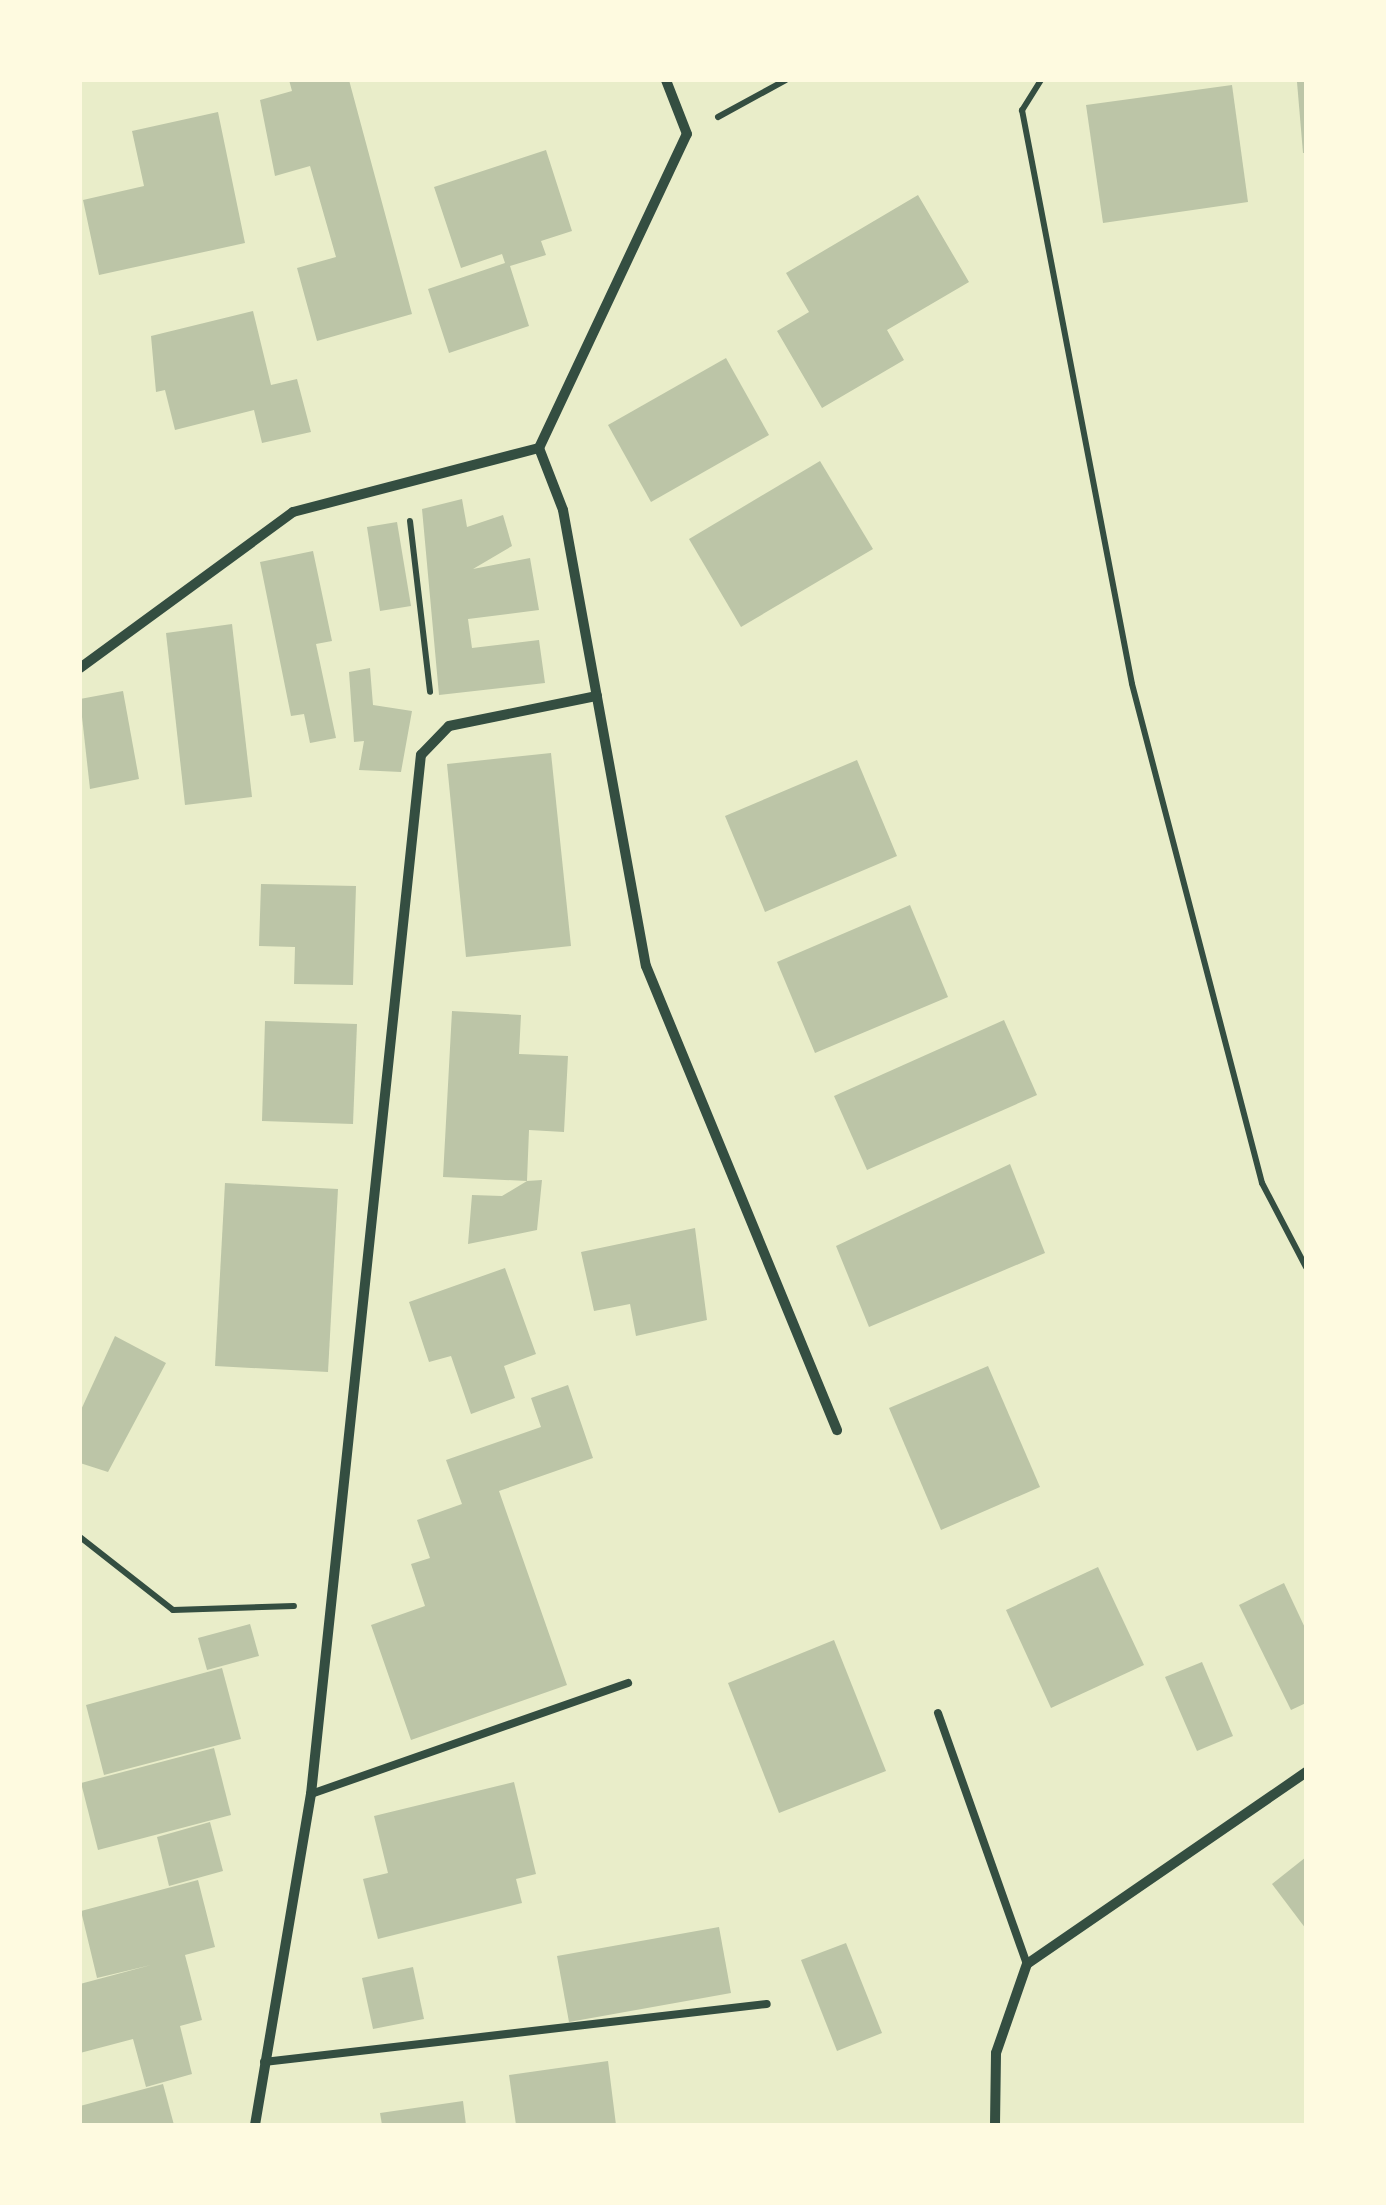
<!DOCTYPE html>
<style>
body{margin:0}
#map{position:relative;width:1386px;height:2205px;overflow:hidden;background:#e9edc9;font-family:"Times New Roman",serif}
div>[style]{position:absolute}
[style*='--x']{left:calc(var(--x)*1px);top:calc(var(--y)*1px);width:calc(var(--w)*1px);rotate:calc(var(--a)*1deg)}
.building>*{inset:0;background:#bcc5a7}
.path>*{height:6px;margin:-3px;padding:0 3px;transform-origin:3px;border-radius:3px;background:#344e41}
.service>*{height:8px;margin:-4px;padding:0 4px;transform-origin:4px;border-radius:4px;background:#344e41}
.minor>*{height:10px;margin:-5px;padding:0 5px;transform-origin:5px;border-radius:5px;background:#344e41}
span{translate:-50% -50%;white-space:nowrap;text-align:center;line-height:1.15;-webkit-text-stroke:8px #fefae0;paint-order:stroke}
.frame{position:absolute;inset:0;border:82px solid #fefae0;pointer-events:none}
</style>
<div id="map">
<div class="building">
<i style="clip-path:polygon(289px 80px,349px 80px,412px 314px,317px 341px,297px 268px,336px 257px,310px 166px,275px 176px,260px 100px,292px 91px)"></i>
<i style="clip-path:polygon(1306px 81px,1306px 153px,1303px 153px,1297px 82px)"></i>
<i style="clip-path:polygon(1232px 85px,1248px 202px,1103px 223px,1086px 105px)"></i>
<i style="clip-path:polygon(218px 112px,245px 243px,99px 275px,83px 200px,144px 186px,132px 131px)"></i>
<i style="clip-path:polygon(546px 150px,572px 231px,541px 241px,546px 255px,510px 266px,529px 326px,449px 353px,428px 289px,505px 263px,502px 254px,461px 268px,434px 187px)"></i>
<i style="clip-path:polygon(918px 195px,969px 282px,887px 330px,904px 360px,822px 408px,777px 331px,809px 312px,786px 273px)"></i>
<i style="clip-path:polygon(253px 311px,271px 385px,297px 379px,311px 432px,262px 443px,254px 410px,175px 430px,165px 390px,156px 392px,151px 336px)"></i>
<i style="clip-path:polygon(726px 358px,769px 435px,651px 502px,608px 425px)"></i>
<i style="clip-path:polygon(820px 461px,873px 549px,741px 627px,689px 539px)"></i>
<i style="clip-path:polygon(462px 499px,467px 527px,503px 515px,512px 546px,473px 569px,530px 558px,539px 610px,468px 619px,472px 648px,539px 640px,545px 683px,439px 695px,422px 509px)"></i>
<i style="clip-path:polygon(397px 522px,411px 606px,380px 611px,367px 527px)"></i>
<i style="clip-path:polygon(313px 551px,332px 641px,316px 644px,336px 738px,310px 743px,304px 714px,291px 716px,260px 562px)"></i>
<i style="clip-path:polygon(232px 624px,252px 797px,185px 805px,166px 633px)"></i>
<i style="clip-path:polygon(370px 668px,373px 705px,412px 711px,401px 772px,359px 770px,364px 741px,354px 742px,349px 672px)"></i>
<i style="clip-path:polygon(123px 691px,139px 779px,90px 789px,80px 699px)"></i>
<i style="clip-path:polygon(551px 753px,571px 946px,466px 957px,447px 764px)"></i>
<i style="clip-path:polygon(857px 760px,897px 856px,765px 912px,725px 816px)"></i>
<i style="clip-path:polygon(261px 884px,356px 886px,353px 985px,294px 984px,295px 947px,259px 946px)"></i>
<i style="clip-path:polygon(910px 905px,948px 997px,815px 1053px,777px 962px)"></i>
<i style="clip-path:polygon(452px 1011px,521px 1015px,519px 1054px,568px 1056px,564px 1132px,529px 1130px,527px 1181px,542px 1180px,537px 1230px,468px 1244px,472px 1195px,502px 1196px,527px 1181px,443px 1177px)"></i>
<i style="clip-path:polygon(1004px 1020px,1037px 1095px,867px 1170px,834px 1096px)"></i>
<i style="clip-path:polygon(265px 1021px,357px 1024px,353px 1124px,262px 1121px)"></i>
<i style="clip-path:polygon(1010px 1164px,1045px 1253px,869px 1327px,836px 1246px)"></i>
<i style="clip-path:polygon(225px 1183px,338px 1189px,328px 1372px,215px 1366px)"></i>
<i style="clip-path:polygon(695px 1228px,707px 1320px,636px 1336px,630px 1304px,594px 1311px,581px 1252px)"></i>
<i style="clip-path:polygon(505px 1268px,536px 1354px,504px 1366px,515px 1398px,471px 1414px,451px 1356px,429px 1362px,409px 1302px)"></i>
<i style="clip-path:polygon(115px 1336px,166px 1363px,108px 1472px,80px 1463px,80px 1412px)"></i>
<i style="clip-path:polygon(988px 1366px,1040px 1487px,941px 1530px,889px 1408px)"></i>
<i style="clip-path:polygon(568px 1385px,593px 1458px,499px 1491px,567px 1685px,411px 1740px,371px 1625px,425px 1606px,411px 1564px,430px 1558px,417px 1520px,462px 1504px,446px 1460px,541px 1427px,531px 1398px)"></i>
<i style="clip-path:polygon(1098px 1567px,1144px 1665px,1051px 1708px,1006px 1610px)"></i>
<i style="clip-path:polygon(1284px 1583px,1306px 1630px,1306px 1703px,1291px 1710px,1239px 1605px)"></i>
<i style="clip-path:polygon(250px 1624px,259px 1656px,207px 1670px,198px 1638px)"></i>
<i style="clip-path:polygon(834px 1640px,886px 1771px,779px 1813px,728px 1683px)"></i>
<i style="clip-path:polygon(1202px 1662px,1233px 1736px,1197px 1751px,1165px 1677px)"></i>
<i style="clip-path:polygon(222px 1668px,241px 1739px,104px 1775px,86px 1705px)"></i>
<i style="clip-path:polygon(214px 1748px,231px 1815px,98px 1850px,81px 1783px)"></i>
<i style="clip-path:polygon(514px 1782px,536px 1874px,516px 1879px,522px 1903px,378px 1939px,363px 1879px,388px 1873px,374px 1816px)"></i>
<i style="clip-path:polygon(210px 1822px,223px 1871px,169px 1886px,157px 1837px)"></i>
<i style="clip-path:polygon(1306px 1857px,1306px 1929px,1272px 1884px)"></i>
<i style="clip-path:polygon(198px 1880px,215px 1947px,185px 1955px,202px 2020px,180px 2026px,192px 2074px,146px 2087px,133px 2039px,80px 2053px,80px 1984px,151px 1965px,97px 1978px,81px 1911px)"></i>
<i style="clip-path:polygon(719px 1927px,731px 1993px,569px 2022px,557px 1956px)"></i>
<i style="clip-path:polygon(846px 1943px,882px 2033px,837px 2051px,801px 1960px)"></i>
<i style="clip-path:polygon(413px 1967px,424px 2019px,373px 2029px,362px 1978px)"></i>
<i style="clip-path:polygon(608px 2061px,616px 2125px,516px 2125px,509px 2075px)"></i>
<i style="clip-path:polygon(163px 2084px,174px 2125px,80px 2125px,80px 2106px)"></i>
<i style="clip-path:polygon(463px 2101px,466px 2125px,382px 2125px,380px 2113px)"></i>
</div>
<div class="path">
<i style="--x:1041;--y:80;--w:36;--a:122"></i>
<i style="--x:1022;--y:110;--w:584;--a:79.15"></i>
<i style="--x:1132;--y:684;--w:516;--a:75.4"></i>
<i style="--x:1262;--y:1183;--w:95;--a:62.4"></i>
<i style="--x:718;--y:117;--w:77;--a:-28.6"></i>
<i style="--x:410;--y:521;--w:172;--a:83.3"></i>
<i style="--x:80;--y:1537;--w:118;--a:38.1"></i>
<i style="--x:173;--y:1610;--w:121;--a:-1.9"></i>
</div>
<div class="service">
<i style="--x:938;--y:1713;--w:266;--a:70.5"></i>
<i style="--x:311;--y:1794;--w:336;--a:-19.3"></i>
<i style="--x:264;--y:2062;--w:506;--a:-6.58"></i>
</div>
<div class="minor">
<i style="--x:539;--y:448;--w:66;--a:68.8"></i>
<i style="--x:563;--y:510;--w:463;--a:79.7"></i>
<i style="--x:646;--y:966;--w:502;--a:67.63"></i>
<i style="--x:80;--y:668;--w:264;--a:-36.2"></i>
<i style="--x:293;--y:512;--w:254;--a:-14.6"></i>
<i style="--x:539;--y:448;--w:347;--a:-64.8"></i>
<i style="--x:687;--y:134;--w:58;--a:-111.3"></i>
<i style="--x:255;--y:2125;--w:336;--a:-80.4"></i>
<i style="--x:311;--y:1794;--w:1045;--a:-83.96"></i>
<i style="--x:421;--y:755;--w:40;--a:-46"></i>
<i style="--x:449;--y:726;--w:151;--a:-11.5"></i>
<i style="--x:995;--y:2125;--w:72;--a:-89.2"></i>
<i style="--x:996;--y:2053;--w:94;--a:-70.8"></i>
<i style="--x:1027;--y:1964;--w:339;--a:-34.5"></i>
</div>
<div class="frame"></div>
</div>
